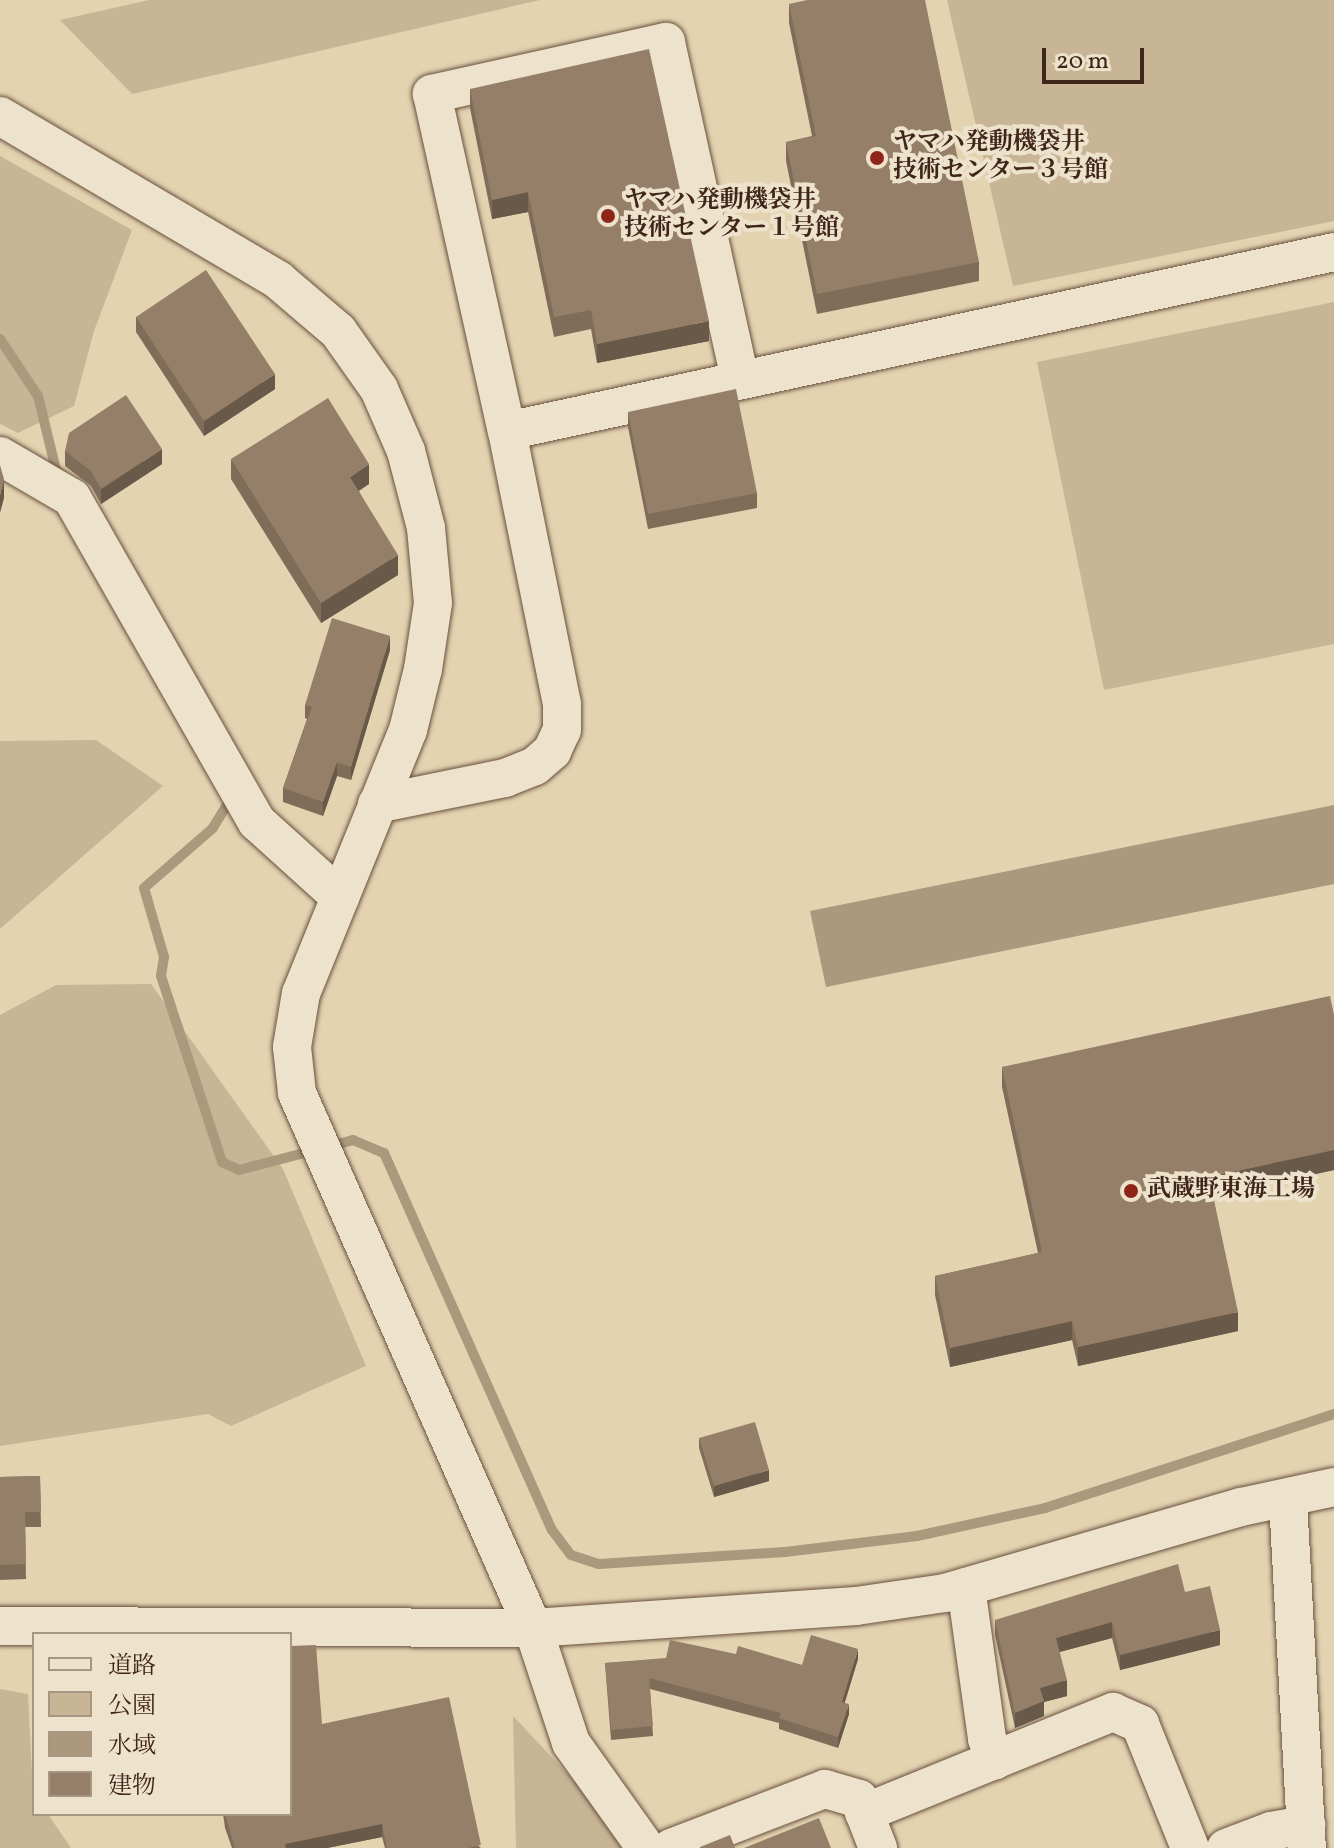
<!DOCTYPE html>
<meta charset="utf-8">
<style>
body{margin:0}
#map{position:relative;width:1334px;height:1848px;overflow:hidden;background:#e3d3b0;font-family:Vollkorn,"Noto Serif JP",serif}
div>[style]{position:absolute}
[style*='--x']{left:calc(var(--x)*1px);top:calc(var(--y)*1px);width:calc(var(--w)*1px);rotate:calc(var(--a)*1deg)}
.green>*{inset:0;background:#c7b596}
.water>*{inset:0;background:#ac987d}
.stream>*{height:10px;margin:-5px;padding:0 5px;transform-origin:5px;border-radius:5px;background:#ac987d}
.roads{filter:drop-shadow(0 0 2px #69503f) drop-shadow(0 0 2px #69503f)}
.minor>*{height:38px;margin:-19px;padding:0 19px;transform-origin:19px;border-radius:19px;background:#ede2cc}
.wall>*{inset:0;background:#806d59}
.shaded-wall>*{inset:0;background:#685949}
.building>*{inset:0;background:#957f68}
.dots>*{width:22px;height:22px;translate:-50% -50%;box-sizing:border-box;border:4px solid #ede2cc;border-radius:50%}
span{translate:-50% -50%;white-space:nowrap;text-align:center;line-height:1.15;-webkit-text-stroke:8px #ede2cc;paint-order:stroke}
.poi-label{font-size:24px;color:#402519;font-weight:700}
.left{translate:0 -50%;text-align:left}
.legend{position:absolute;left:32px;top:1632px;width:260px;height:184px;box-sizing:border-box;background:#ede2cc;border:2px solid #a89684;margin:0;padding:10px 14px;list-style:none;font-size:24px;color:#402519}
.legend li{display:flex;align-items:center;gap:16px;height:40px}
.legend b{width:40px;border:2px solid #a89684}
.scale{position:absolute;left:1042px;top:48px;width:102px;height:36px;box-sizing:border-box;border:4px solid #402519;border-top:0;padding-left:10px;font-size:24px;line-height:28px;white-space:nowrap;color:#402519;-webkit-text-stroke:6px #ede2cc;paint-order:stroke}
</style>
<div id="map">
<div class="green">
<i style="clip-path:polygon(149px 0,540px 0,132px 94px,60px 20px)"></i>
<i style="clip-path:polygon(947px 0,1334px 0,1334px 221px,1013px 286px)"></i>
<i style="clip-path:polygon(0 156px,132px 230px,94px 331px,74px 406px,18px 433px,0 424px)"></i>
<i style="clip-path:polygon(1334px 302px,1334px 644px,1104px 690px,1037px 362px)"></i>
<i style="clip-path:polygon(96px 740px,163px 786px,0 929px,0 741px)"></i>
<i style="clip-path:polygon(151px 984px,283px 1169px,366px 1366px,231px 1426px,208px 1414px,0 1446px,0 1015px,56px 985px)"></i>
<i style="clip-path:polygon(0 1689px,28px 1694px,34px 1814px,48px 1814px,71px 1848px,0 1848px)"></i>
<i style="clip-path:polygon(513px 1716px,609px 1818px,623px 1848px,516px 1848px)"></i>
</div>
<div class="water">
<i style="clip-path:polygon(1334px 805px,1334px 884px,826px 987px,810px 911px)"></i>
</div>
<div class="stream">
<i style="--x:0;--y:339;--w:69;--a:56.3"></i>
<i style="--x:38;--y:396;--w:76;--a:76.3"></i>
<i style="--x:56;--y:470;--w:9;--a:41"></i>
<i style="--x:232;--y:797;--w:36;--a:122"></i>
<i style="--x:213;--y:828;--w:91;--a:139"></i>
<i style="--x:144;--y:888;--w:72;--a:73.8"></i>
<i style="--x:164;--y:957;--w:19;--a:99"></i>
<i style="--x:161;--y:976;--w:196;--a:71.8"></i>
<i style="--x:222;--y:1162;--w:19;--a:25"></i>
<i style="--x:239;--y:1170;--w:118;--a:-14.7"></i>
<i style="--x:353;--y:1140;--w:34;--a:23"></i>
<i style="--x:384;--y:1153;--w:413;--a:66"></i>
<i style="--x:552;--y:1530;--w:31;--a:53"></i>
<i style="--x:571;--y:1555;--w:29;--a:18"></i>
<i style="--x:599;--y:1564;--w:186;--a:-3.7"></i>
<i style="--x:785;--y:1552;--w:133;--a:-6.9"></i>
<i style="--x:917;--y:1536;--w:131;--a:-12.3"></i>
<i style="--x:1045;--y:1508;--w:304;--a:-18"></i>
</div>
<div class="roads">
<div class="minor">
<i style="--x:0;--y:116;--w:323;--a:30.5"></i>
<i style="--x:278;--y:280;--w:79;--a:40.4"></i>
<i style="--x:338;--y:331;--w:71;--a:54.7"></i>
<i style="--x:379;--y:389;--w:68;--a:66.5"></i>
<i style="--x:406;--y:451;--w:80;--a:75.4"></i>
<i style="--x:426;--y:528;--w:75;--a:84.7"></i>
<i style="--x:433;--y:603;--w:67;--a:98.6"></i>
<i style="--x:423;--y:669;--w:63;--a:103.8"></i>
<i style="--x:408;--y:730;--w:284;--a:112.1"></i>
<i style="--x:301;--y:993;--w:55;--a:99.5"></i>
<i style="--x:292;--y:1047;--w:46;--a:83.8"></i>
<i style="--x:297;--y:1093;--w:585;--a:66.2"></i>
<i style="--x:533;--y:1628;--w:121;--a:71.7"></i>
<i style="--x:571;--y:1743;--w:129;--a:54.5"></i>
<i style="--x:740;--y:379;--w:345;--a:-102.4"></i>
<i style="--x:666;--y:42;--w:240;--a:167.5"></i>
<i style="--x:432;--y:94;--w:345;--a:77.5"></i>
<i style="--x:507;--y:431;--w:846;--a:-12.21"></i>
<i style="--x:0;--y:456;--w:83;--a:30.3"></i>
<i style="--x:72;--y:498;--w:373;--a:60.3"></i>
<i style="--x:257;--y:822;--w:112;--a:42.1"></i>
<i style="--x:377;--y:804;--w:131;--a:-11.5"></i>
<i style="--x:505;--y:778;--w:32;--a:-22"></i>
<i style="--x:535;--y:766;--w:23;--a:-41"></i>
<i style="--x:552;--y:751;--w:23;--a:-65"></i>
<i style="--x:562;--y:730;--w:26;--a:-90"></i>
<i style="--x:562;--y:704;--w:278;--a:-101.4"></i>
<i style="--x:1288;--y:1500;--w:349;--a:86.9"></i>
<i style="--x:966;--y:1587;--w:153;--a:82.1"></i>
<i style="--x:987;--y:1739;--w:23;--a:70"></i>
<i style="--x:0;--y:1626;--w:533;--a:0.21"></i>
<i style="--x:533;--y:1628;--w:324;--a:-3.9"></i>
<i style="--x:856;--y:1606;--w:90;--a:-8.3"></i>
<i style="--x:945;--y:1593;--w:308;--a:-16.2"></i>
<i style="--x:1241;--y:1507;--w:95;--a:-12.1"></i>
<i style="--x:864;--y:1813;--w:269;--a:-22.1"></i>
<i style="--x:1113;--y:1712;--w:30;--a:24"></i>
<i style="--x:1140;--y:1724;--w:134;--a:68"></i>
<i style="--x:671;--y:1848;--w:165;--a:-21"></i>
<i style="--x:825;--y:1789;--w:35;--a:16"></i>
<i style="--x:859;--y:1799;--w:53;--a:68.8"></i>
<i style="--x:1226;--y:1848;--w:48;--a:-20.7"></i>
<i style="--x:1271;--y:1831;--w:36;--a:-10"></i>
</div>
</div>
<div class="wall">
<i style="clip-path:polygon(789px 4px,979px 262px,979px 281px,817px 314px,786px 161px,786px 142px,812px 136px,789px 23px)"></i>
<i style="clip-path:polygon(470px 89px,709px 341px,597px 363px,591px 329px,554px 337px,528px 212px,492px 219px,470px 108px)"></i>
<i style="clip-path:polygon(136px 317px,275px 389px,204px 436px,136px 332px)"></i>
<i style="clip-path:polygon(628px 412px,757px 493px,757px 508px,648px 529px,628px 427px)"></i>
<i style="clip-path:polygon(65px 451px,162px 464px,101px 504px,91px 486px,65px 466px)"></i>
<i style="clip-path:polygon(231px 459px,369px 484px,359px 491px,398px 575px,321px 623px,231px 479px)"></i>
<i style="clip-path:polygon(390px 650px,351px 780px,337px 776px,323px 816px,283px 802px,283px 788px,307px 719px,305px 718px,305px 705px)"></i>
<i style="clip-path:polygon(1334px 1015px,1334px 1170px,1213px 1196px,1238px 1331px,1078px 1366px,1072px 1340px,950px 1367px,935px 1295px,935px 1276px,1038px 1253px,1002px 1087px,1002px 1067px)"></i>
<i style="clip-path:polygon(699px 1438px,769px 1481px,714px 1497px,699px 1448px)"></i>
<i style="clip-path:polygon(40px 1476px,41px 1527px,25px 1527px,26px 1579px,0 1580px,0 1477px)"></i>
<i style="clip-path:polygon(1185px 1592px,1220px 1645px,1120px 1670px,1112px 1638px,1059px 1652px,1067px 1696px,1044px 1702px,1044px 1716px,1015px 1728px,995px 1635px,995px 1620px)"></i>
<i style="clip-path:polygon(736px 1654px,802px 1665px,858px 1659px,844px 1703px,849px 1714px,838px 1748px,779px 1729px,779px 1723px,650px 1689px,653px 1736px,611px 1740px,605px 1663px)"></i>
<i style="clip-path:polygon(322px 1724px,481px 1848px,385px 1848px,382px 1837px,327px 1848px,232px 1848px,225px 1828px,223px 1814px,290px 1814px)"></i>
</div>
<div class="shaded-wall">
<i style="clip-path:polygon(528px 192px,528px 212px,492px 219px,492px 200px)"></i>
<i style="clip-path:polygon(709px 321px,709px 341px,597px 363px,597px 344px)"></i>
<i style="clip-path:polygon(275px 374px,275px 389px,204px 436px,204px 421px)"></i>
<i style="clip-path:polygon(162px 449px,162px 464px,101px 504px,101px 489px)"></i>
<i style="clip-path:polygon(369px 464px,369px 484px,350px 496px,350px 477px)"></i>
<i style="clip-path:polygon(4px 479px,4px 498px,0 513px,0 495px)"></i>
<i style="clip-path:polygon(398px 555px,398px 575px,321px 623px,321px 603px)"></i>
<i style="clip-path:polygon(390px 636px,390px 650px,351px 780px,351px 767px)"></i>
<i style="clip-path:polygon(337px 762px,337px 776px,323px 816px,323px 802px)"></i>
<i style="clip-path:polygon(1334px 1150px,1334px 1170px,1209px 1197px,1209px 1177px)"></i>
<i style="clip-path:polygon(1238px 1312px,1238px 1331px,1078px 1366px,1078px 1347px)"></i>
<i style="clip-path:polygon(1072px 1321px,1072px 1340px,950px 1367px,950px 1348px)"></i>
<i style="clip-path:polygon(769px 1470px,769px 1481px,714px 1497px,714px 1486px)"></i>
<i style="clip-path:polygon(1112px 1622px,1112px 1638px,1056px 1653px,1056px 1638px)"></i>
<i style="clip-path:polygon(1220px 1630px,1220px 1645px,1120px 1670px,1120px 1655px)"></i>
<i style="clip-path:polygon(858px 1649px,858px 1659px,842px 1712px,842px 1702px)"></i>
<i style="clip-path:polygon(1067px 1680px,1067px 1696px,1044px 1702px,1044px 1716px,1015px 1728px,1015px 1713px,1040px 1688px)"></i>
<i style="clip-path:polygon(849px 1704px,849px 1714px,838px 1748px,838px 1737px)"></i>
<i style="clip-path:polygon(382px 1824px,382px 1837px,327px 1848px,285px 1848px,285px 1844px)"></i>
</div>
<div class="building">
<i style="clip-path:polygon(807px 0,925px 0,979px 262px,817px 294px,786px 142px,816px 136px,789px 4px)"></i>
<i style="clip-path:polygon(649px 49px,709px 321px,597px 344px,591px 310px,554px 317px,528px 192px,492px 200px,470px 89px)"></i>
<i style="clip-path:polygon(206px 270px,275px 374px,204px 421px,136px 317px)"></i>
<i style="clip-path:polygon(736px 389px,757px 493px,648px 514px,628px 412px)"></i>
<i style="clip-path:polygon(126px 395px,162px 449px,101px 489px,91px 471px,65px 451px,69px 433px)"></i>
<i style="clip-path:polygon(328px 398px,369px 464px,350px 477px,398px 555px,321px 603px,231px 459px)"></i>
<i style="clip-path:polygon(0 465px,4px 479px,0 495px)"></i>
<i style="clip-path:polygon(332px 618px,390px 636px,351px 767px,337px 762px,323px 802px,283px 788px,312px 707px,305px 705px)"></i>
<i style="clip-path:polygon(1330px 996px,1334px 1015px,1334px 1150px,1209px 1177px,1238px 1312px,1078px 1347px,1072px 1321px,950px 1348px,935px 1276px,1042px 1252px,1002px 1067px)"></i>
<i style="clip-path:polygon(755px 1422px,769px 1470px,714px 1486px,699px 1438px)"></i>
<i style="clip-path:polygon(40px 1476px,41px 1512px,25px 1512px,26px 1564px,0 1565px,0 1477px)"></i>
<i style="clip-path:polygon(1178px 1564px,1185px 1592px,1210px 1586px,1220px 1630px,1120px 1655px,1112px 1622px,1056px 1638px,1067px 1680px,1040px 1688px,1044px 1701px,1015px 1713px,995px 1620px)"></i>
<i style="clip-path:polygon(811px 1635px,858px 1649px,842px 1702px,849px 1704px,838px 1737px,779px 1718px,781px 1713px,649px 1678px,653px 1726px,611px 1730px,605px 1663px,666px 1658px,670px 1640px,736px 1654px,738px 1646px,802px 1665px)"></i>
<i style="clip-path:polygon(316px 1645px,322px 1724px,449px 1697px,481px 1845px,468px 1848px,387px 1848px,382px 1824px,285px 1844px,286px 1848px,235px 1848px,225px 1814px,290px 1814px,290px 1646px)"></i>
<i style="clip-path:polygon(819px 1818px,831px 1848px,744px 1848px)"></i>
<i style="clip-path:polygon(730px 1835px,735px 1848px,700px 1848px,700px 1847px)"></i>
</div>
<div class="dots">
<i style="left:877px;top:158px;background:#8f2418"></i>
<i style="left:608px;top:216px;background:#8f2418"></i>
<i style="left:1131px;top:1191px;background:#8f2418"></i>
</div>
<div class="poi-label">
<span class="left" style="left:893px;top:158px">ヤマハ発動機袋井<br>技術センター３号館</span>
<span class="left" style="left:624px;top:216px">ヤマハ発動機袋井<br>技術センター１号館</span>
<span class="left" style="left:1147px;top:1191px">武蔵野東海工場</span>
</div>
<ul class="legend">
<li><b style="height:10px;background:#ede2cc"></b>道路</li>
<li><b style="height:22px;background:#c7b596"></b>公園</li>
<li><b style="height:22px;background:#ac987d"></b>水域</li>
<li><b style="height:22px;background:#957f68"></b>建物</li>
</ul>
<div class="scale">20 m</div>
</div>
